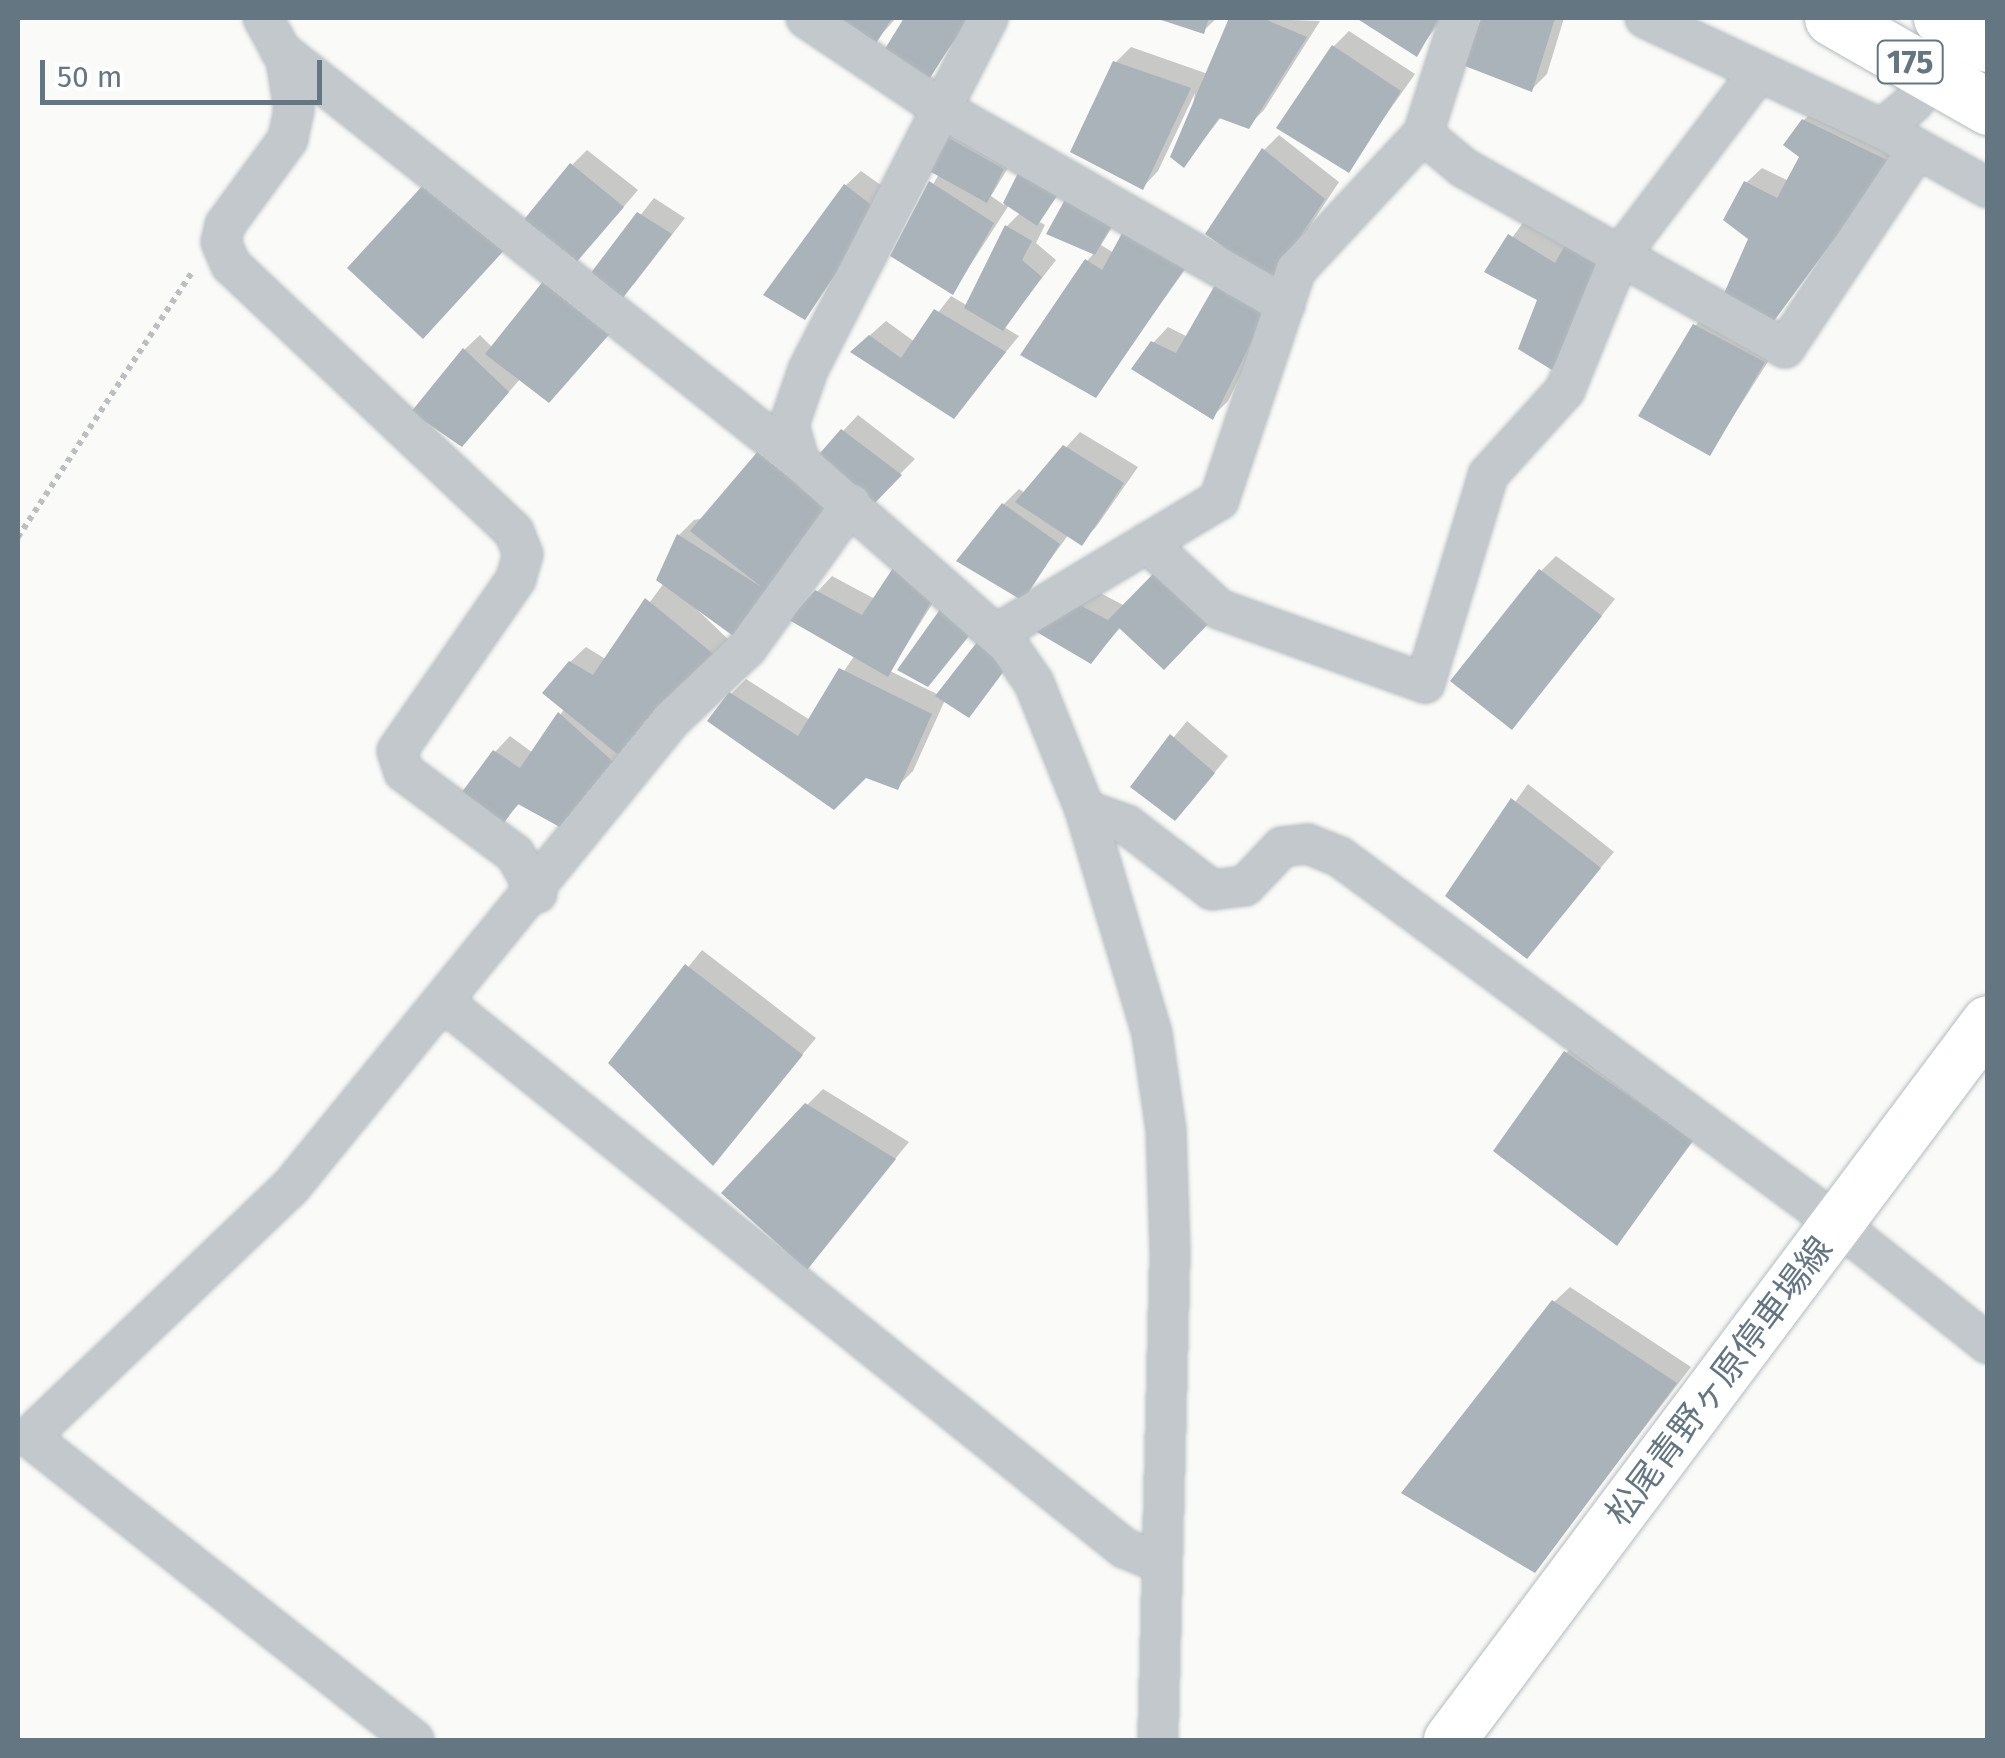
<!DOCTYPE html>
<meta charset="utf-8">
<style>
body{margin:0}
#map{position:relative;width:2005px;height:1758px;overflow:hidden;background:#fafaf8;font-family:"Fira Sans","Noto Sans JP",sans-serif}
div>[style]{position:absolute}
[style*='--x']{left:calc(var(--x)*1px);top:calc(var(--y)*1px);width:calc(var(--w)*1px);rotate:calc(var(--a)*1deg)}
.shadow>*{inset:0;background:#0003}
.building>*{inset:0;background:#aab3b9}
.path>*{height:6px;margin-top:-3px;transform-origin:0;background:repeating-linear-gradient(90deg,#bbbfc2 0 5px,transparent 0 10px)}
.roads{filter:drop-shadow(0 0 2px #b3babf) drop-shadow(0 0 2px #b3babf)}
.street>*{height:38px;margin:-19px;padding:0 19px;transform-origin:19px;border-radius:19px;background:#c3c8cc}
.secondary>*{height:52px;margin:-26px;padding:0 26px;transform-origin:26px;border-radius:26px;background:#fff}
.highway>*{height:55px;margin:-27.5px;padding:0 27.5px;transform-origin:27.5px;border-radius:27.5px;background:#fff}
span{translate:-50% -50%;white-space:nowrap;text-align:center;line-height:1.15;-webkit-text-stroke:10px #fff;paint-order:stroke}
.shield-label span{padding:2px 8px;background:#fff;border:2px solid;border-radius:8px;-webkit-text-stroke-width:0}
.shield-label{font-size:32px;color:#657683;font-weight:700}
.street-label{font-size:35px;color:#657683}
.frame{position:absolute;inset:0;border:20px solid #657683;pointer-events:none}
.scale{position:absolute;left:40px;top:60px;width:282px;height:45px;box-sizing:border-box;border:5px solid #657683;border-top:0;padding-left:12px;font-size:30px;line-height:35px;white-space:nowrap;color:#657683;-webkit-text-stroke:8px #fff;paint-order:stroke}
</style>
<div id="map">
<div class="shadow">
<i style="clip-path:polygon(832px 18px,896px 18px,875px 42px)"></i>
<i style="clip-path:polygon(907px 18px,972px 18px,929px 75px,887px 51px)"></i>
<i style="clip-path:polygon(1161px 18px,1217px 18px,1203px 31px)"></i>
<i style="clip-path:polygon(1232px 18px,1320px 21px,1264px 110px,1248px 126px,1222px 116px,1184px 165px,1195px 93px,1158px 171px,1143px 187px,1115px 63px,1131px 47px,1208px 74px)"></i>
<i style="clip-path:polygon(1360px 18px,1443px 18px,1416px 54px)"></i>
<i style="clip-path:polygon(1484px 18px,1564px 18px,1547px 74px,1532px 89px,1468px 65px)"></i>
<i style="clip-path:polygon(1349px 31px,1415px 74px,1348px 169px,1334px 46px)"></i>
<i style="clip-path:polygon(1819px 105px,1904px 146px,1774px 318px,1752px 239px,1746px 183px,1762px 168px,1789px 181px,1802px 156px,1803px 121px)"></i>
<i style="clip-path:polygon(959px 120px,1017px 153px,991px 196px,1004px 205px,1022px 170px,1074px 174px,1038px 221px,1045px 225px,1036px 243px,1056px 260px,1004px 327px,1019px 336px,953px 416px,868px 337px,886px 321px,915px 342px,951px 296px,968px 306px,1007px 226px,1021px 212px,1009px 205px,953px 292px,893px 255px,939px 174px,944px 135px)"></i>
<i style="clip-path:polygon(1279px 135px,1339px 182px,1286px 262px,1264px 150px)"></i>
<i style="clip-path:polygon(587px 150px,638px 190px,589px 247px,572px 165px)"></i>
<i style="clip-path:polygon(861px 171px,892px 193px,804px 317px,845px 186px)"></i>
<i style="clip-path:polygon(654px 198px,685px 218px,634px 284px,521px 378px,477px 429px,464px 350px,480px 335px,493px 348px,588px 281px)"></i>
<i style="clip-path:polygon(1127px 204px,1101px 245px,1114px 253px,1200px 249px,1095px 395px,1087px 261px,1095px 252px,1049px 232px)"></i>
<i style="clip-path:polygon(1525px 220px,1567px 246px,1567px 352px,1552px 367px,1540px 298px,1488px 271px)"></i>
<i style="clip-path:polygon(1280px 294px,1228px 401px,1213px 416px,1153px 343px,1168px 327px,1188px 337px)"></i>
<i style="clip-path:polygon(1710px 310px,1778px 346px,1710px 453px,1695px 326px)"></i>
<i style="clip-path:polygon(858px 415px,915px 459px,871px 503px,843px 431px)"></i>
<i style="clip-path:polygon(1080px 432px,1138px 467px,1096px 527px,1081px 542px,1069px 534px,1022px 598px,1004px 504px,1019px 489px,1025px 493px)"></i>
<i style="clip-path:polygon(846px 491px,751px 620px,686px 599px,730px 641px,582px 813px,520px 803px,500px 824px,495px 752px,510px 736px,533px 753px,565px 708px,570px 662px,586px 647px,607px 660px,664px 583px,679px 535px,694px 520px)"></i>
<i style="clip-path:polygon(1556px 556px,1615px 599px,1512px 727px,1541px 571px)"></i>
<i style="clip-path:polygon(832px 576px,875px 599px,948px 579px,890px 671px,939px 695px,1023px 646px,968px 715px,945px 700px,913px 771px,897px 787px,865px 775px,834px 807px,731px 694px,746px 679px,810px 720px,855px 655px,817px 592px)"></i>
<i style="clip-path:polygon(1089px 587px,1125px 606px,1121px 627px,1091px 661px,1054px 616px)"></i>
<i style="clip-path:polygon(1187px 721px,1228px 756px,1190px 803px,1134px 786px)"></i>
<i style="clip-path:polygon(1528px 784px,1614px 852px,1527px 955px,1449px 895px)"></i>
<i style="clip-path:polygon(702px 950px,816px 1038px,713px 1163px,611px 1063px)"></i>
<i style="clip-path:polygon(1581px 1038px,1706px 1124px,1617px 1243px,1566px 1053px)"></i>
<i style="clip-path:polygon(823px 1089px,909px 1142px,807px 1267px,807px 1105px)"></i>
<i style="clip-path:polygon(1570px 1287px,1691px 1367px,1535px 1570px,1554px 1302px)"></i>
</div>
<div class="building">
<i style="clip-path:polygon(827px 18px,892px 18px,875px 45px)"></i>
<i style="clip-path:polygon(904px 18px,968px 18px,930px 78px,883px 52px)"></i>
<i style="clip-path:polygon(1155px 18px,1209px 18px,1204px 34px)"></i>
<i style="clip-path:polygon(1229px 18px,1262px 18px,1307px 37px,1249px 129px,1219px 118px,1184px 168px,1170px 157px)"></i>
<i style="clip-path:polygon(1356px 18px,1439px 18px,1417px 57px)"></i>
<i style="clip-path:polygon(1481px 18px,1555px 18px,1532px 92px,1465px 66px)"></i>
<i style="clip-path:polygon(1332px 45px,1401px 91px,1349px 173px,1276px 128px)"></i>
<i style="clip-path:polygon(1113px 61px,1191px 88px,1143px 190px,1070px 152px)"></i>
<i style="clip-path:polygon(1802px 119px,1891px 162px,1774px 321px,1721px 300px,1748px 239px,1723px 220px,1744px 181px,1777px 198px,1799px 157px,1783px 145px)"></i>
<i style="clip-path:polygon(942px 134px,1004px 169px,987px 203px,931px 172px)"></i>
<i style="clip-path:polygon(1262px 148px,1325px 199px,1271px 280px,1205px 234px)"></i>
<i style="clip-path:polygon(570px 163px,624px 207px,574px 265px,522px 222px)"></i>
<i style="clip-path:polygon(1020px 169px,1061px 190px,1037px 226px,1003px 203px)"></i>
<i style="clip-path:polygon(929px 181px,994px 223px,953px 295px,890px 256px)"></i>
<i style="clip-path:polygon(425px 183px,509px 245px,423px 339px,347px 268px)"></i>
<i style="clip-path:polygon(844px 184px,878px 210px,805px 320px,763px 295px)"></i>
<i style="clip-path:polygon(1067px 196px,1114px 220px,1095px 255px,1046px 234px)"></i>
<i style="clip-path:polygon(637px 212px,672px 234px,619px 303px,587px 278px)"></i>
<i style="clip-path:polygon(1005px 225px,1032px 241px,1022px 260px,1042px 277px,1003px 331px,964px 308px)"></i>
<i style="clip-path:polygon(1126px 226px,1187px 265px,1096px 398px,1020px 355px,1085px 259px,1102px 270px)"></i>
<i style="clip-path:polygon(1508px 234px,1555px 263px,1568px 240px,1603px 262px,1552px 370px,1518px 349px,1537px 300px,1484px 272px)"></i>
<i style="clip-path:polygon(548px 275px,614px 329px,549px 403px,485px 354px)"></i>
<i style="clip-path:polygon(1215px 285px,1267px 310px,1213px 420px,1131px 369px,1151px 341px,1176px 353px)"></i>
<i style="clip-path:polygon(934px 309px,1006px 352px,954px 419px,850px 352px,869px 335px,901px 358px)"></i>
<i style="clip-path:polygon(1693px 324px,1765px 362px,1710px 456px,1638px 416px)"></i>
<i style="clip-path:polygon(463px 348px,509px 392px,462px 447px,411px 412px)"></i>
<i style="clip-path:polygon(841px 429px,902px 475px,871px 507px,814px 460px)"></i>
<i style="clip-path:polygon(1063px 445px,1124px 483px,1082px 546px,1015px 502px)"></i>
<i style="clip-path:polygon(759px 450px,833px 507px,736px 638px,656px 580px,677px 534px,763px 588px,690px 531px)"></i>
<i style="clip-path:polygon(1002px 503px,1060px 544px,1023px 601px,956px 561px)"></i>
<i style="clip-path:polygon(893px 568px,935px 595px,888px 677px,789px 620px,815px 590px,862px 615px)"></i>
<i style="clip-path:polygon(1539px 569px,1602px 616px,1512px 730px,1450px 681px)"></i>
<i style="clip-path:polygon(1153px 574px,1210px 622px,1164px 670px,1119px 628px,1091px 664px,1035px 631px,1072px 601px,1108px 620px)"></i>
<i style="clip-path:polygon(645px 598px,717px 657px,621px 757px,542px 693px,569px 661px,593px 675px)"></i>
<i style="clip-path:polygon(941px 608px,973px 631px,928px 687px,897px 670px)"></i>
<i style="clip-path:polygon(981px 637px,1010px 663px,969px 718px,935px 696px)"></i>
<i style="clip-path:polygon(839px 668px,932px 714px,898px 790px,866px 778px,834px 810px,707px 721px,729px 692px,798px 736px)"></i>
<i style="clip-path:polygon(558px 712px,619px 767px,567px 831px,518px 804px,500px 828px,459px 796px,493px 750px,520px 768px)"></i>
<i style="clip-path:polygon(1170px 734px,1215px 773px,1175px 821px,1130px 787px)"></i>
<i style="clip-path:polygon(1511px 798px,1601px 868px,1527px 959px,1445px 896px)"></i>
<i style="clip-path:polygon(685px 964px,803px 1055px,713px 1166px,608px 1063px)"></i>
<i style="clip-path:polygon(1564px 1051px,1693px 1140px,1617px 1246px,1493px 1151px)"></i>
<i style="clip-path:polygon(805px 1103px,896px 1159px,807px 1270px,721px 1193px)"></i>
<i style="clip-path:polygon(1552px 1300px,1677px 1383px,1535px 1573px,1401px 1493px)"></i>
</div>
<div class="path">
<i style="--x:18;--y:537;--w:317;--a:-56.7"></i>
</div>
<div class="roads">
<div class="street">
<i style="--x:263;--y:18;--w:48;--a:61.3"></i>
<i style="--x:286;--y:60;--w:51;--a:80.9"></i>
<i style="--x:294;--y:110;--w:30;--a:102"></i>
<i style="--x:288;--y:139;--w:107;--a:126.2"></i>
<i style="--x:225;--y:225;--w:17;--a:103"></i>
<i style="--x:221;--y:242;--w:25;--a:67"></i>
<i style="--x:231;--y:265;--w:389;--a:43.3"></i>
<i style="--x:514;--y:532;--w:24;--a:68"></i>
<i style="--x:523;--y:554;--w:26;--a:106"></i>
<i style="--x:516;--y:579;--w:209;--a:124.7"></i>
<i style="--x:397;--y:751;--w:22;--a:72"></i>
<i style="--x:404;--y:772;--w:138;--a:36.5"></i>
<i style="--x:515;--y:854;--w:45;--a:60.6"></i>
<i style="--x:806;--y:18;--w:164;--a:33.8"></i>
<i style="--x:942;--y:109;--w:395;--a:29.7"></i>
<i style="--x:988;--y:18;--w:395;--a:117.1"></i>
<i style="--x:808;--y:370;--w:58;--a:109.1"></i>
<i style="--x:789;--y:425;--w:37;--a:74"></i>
<i style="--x:799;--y:461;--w:278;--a:41.4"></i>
<i style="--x:1008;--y:645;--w:46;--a:55.6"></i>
<i style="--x:1034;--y:683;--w:137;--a:68.1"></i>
<i style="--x:1085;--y:810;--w:234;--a:73.3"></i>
<i style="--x:1152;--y:1034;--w:97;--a:81.7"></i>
<i style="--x:1166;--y:1130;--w:119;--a:88.1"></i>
<i style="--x:1170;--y:1249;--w:491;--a:91.4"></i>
<i style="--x:1460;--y:18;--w:122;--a:107.7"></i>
<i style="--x:1423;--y:134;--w:53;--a:39.7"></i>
<i style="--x:1464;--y:168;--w:368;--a:29.3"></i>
<i style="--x:1785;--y:348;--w:239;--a:-56.4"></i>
<i style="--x:1645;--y:18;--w:262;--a:25.1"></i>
<i style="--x:1882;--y:129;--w:121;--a:29.1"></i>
<i style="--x:280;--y:50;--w:662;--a:38.38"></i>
<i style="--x:1882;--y:129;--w:42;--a:-40.2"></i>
<i style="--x:1147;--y:543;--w:98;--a:42.5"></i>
<i style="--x:1219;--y:609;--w:219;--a:19.8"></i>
<i style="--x:1425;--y:683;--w:217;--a:-73.1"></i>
<i style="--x:1488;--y:475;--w:115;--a:-47.8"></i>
<i style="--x:1565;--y:390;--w:146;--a:-67.8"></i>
<i style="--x:1620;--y:255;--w:230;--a:-52.8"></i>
<i style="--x:996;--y:634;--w:260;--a:-31"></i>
<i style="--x:1219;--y:500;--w:243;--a:-71.5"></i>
<i style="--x:1296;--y:270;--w:186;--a:-47"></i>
<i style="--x:1085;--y:810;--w:45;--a:19.7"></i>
<i style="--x:1127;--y:825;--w:107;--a:37.4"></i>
<i style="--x:1212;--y:890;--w:33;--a:-7"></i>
<i style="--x:1245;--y:886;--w:54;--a:-46.5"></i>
<i style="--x:1282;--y:847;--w:26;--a:-7"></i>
<i style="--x:1308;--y:844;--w:35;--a:22"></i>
<i style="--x:1340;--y:857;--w:616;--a:36.42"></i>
<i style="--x:1836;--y:1223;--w:194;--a:38.5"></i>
<i style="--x:446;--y:1004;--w:869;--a:38.74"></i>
<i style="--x:1124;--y:1548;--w:38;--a:22"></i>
<i style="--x:414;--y:1740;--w:490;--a:-141.8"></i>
<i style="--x:29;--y:1437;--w:361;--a:-43.7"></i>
<i style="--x:290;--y:1188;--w:603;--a:-50.85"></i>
<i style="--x:671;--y:720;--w:105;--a:-43.5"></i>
<i style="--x:747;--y:648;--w:178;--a:-54.2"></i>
</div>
<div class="secondary">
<i style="--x:1450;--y:1740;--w:897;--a:-53.16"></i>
</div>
<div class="highway">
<i style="--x:1832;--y:18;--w:180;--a:29.7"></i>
<i style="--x:1941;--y:18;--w:54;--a:29"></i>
</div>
</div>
<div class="shield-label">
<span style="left:1910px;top:62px">175</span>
</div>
<div class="street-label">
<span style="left:1719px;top:1381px;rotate:-53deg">松尾青野ヶ原停車場線</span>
</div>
<div class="frame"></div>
<div class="scale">50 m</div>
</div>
